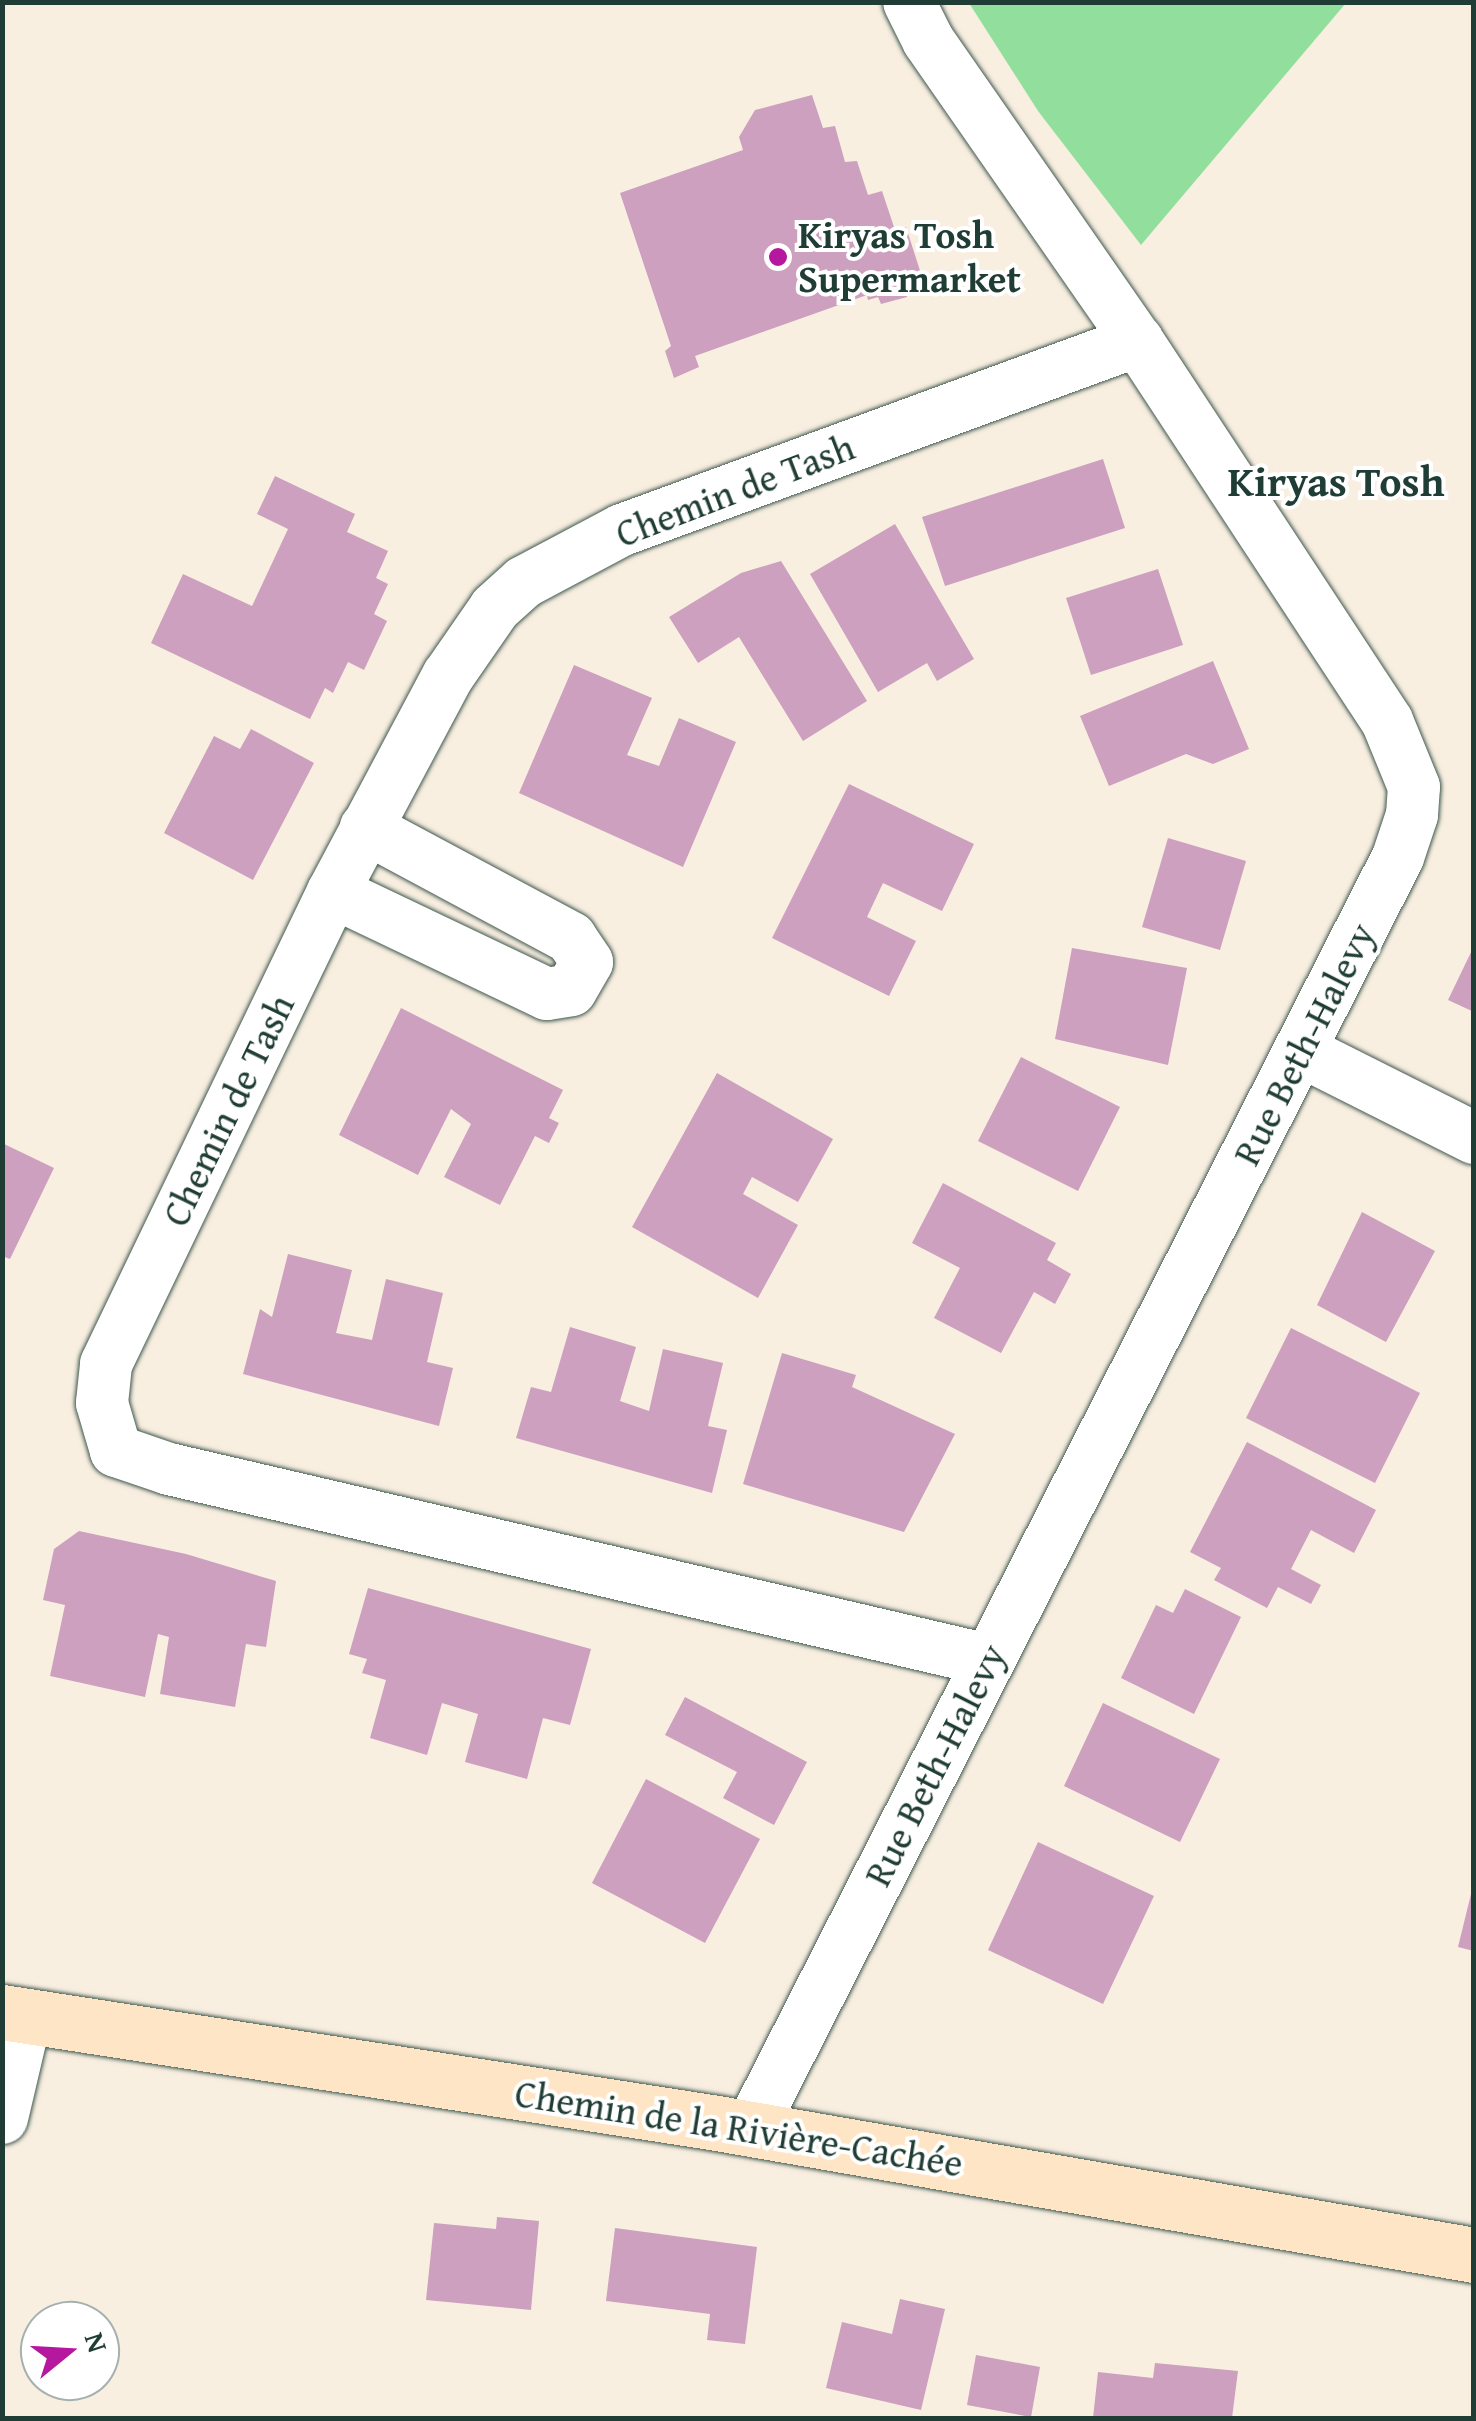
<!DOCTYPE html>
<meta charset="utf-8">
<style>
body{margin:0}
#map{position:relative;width:1476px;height:2421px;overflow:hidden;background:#f8efe1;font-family:"Gentium Book Plus",serif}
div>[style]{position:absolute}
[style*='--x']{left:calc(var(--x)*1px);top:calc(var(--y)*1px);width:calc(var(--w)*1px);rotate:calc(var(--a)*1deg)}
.green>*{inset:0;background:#92df9d}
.building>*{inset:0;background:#cca0be}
.roads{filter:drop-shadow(0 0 2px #40584e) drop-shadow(0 0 2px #40584e)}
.street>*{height:52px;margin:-26px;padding:0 26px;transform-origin:26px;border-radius:26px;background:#fff}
.secondary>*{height:55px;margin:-27.5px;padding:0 27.5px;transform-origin:27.5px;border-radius:27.5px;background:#fee5c5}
.dots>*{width:28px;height:28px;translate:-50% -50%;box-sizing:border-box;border:5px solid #fff;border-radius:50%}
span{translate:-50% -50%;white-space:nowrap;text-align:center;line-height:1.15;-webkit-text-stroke:8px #fff;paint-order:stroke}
.poi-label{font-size:38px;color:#1f3d34;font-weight:700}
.left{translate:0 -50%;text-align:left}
.street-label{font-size:38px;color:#1f3d34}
.quarter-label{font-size:42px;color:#1f3d34;font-weight:700}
.frame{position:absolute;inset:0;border:5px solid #1f3d34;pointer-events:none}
.north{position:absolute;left:20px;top:2301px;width:100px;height:100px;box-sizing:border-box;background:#fff;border:2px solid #a5b1ae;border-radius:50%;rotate:72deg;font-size:28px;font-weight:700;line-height:40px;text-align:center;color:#1f3d34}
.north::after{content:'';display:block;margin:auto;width:35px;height:45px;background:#b5179e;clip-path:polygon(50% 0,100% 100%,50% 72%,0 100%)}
</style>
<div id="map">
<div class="green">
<i style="clip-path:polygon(969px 3px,1346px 3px,1141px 245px,1038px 111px)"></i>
</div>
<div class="building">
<i style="clip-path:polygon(812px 95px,823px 128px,835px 126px,845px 162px,857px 161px,868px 195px,882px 191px,895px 230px,906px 227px,924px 283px,906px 288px,907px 297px,881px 304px,878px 297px,868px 300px,867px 295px,695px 356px,699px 367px,674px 378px,665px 351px,671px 346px,620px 193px,743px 150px,739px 137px,755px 110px)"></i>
<i style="clip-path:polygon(1103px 459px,1125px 528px,945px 586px,922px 517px)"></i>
<i style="clip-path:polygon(275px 476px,355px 514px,347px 532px,388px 551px,376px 578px,388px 584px,374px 614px,387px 621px,364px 670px,348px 662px,333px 693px,325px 688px,310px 719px,151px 643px,183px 574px,252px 606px,288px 529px,257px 514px)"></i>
<i style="clip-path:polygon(895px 524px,974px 659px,937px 681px,927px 663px,878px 692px,810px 574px)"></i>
<i style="clip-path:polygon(781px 561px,867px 701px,803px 741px,739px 637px,698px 663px,669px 617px,741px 573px)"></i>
<i style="clip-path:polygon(1158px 569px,1183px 645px,1091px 675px,1066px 598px)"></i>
<i style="clip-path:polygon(1213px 661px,1249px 749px,1213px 764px,1186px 754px,1109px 786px,1080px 716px)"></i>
<i style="clip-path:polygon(574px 665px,652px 698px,627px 755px,659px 766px,679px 718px,736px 742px,683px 867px,519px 793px)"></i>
<i style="clip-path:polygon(251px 729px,314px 763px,253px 880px,164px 833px,214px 736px,240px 749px)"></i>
<i style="clip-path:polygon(849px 784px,974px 844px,942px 911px,883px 883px,867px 917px,916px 941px,889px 996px,772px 938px)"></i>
<i style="clip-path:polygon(1168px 838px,1246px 861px,1220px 950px,1142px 927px)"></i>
<i style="clip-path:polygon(1474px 946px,1474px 1012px,1448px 1000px)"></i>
<i style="clip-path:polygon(1072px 948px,1187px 968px,1168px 1065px,1055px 1039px)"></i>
<i style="clip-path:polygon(401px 1008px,563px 1090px,549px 1118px,559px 1123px,549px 1143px,535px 1136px,500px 1205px,444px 1177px,471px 1124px,451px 1109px,418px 1175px,339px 1135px)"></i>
<i style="clip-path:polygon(1021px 1057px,1120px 1107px,1078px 1191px,978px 1141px)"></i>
<i style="clip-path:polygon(717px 1073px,833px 1139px,798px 1202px,752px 1177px,743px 1194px,798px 1225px,758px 1298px,632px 1227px)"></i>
<i style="clip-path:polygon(2px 1143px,54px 1168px,10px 1259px,2px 1256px)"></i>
<i style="clip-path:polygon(943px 1183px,1056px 1243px,1047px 1260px,1071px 1274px,1055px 1304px,1034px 1292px,1001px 1353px,934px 1318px,960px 1268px,912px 1243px)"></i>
<i style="clip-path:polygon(1362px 1212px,1435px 1251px,1386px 1342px,1317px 1305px)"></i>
<i style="clip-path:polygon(288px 1254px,352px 1270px,336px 1333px,372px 1340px,386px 1279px,443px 1293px,427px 1362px,453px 1368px,439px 1426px,243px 1374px,260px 1309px,272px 1317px)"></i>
<i style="clip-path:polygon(570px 1327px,636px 1347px,620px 1401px,649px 1411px,663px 1349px,723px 1363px,708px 1426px,727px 1430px,712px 1493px,516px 1438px,531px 1387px,551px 1392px)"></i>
<i style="clip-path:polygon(1291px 1328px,1420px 1393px,1375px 1483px,1246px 1418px)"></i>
<i style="clip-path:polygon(782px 1353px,856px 1375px,852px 1387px,955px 1434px,904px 1532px,743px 1484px)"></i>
<i style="clip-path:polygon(1247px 1442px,1376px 1510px,1354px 1553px,1311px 1530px,1291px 1569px,1321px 1585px,1311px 1604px,1278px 1587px,1267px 1608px,1214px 1580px,1221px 1568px,1190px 1552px)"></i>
<i style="clip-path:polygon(79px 1531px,186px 1554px,276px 1581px,266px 1647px,246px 1644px,235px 1707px,160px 1694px,169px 1637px,158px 1634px,145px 1697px,50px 1676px,65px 1605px,43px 1600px,54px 1549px)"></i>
<i style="clip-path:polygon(368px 1588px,591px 1649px,570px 1725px,543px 1718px,527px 1779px,465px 1762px,478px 1714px,442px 1703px,427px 1755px,370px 1738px,386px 1680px,362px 1673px,367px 1659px,349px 1654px)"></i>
<i style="clip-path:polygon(1185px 1589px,1241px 1617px,1194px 1714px,1121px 1678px,1156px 1605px,1173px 1613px)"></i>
<i style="clip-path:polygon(685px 1697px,807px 1762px,774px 1825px,723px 1798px,737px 1772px,665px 1735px)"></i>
<i style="clip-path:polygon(1103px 1703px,1220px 1759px,1180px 1842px,1064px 1786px)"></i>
<i style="clip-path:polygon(646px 1779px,760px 1839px,705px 1943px,592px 1883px)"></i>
<i style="clip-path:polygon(1038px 1842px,1154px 1896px,1103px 2004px,988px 1950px)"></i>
<i style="clip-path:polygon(1472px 1890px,1474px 1891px,1474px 1951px,1458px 1947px)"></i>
<i style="clip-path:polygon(497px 2217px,539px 2221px,531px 2310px,426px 2300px,434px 2223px,496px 2229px)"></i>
<i style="clip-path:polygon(615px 2228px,757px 2247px,745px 2344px,707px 2340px,710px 2314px,606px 2301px)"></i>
<i style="clip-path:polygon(900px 2299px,945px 2309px,921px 2410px,826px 2388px,842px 2322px,892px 2334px)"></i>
<i style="clip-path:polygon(976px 2355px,1040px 2367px,1031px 2417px,967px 2405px)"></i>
<i style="clip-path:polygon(1155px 2363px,1238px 2371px,1232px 2418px,1093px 2418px,1098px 2372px,1153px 2378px)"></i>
</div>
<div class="roads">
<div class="street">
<i style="--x:333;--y:892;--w:237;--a:25.5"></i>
<i style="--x:547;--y:994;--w:24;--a:-9"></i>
<i style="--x:571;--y:990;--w:32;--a:-60"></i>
<i style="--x:587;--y:962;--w:29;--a:-124"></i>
<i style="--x:571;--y:938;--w:233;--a:-151.8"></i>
<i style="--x:1301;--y:1051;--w:194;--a:26.7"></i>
<i style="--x:988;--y:1660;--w:841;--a:-166.87"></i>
<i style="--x:169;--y:1469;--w:56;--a:-161.2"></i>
<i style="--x:116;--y:1451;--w:50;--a:-106.3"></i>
<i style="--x:102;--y:1403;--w:39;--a:-84"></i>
<i style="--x:106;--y:1364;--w:524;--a:-64.32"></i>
<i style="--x:333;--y:892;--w:245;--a:-62"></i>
<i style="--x:448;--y:676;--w:83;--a:-55.3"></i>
<i style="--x:495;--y:608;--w:39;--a:-42"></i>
<i style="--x:524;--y:582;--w:111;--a:-28"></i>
<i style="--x:622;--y:530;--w:549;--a:-20.15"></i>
<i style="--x:2;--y:2118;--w:105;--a:-76.8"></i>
<i style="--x:751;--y:2128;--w:1426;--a:-63.02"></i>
<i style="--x:1398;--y:857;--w:44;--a:-71.6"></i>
<i style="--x:1412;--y:815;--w:28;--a:-86"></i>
<i style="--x:1414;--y:787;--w:71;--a:-112.2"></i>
<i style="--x:1387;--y:721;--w:455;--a:-123.3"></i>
<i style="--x:1137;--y:341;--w:366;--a:-124.8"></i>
<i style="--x:928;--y:40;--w:42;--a:-116.6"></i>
</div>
<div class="secondary">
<i style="--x:2;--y:2012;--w:724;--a:8.82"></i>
<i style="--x:717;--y:2123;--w:768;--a:9.89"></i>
</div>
</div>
<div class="dots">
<i style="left:778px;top:257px;background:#b5179e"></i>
</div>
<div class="poi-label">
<span class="left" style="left:798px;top:257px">Kiryas Tosh<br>Supermarket</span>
</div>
<div class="street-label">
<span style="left:735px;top:490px;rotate:-21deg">Chemin de Tash</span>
<span style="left:1304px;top:1044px;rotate:-63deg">Rue Beth-Halevy</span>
<span style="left:228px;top:1110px;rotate:-64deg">Chemin de Tash</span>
<span style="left:935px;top:1765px;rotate:-63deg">Rue Beth-Halevy</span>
<span style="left:739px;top:2128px;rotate:9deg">Chemin de la Rivière-Cachée</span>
</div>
<div class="quarter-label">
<span style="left:1336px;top:481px">Kiryas Tosh</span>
</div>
<div class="frame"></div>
<div class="north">N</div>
</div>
